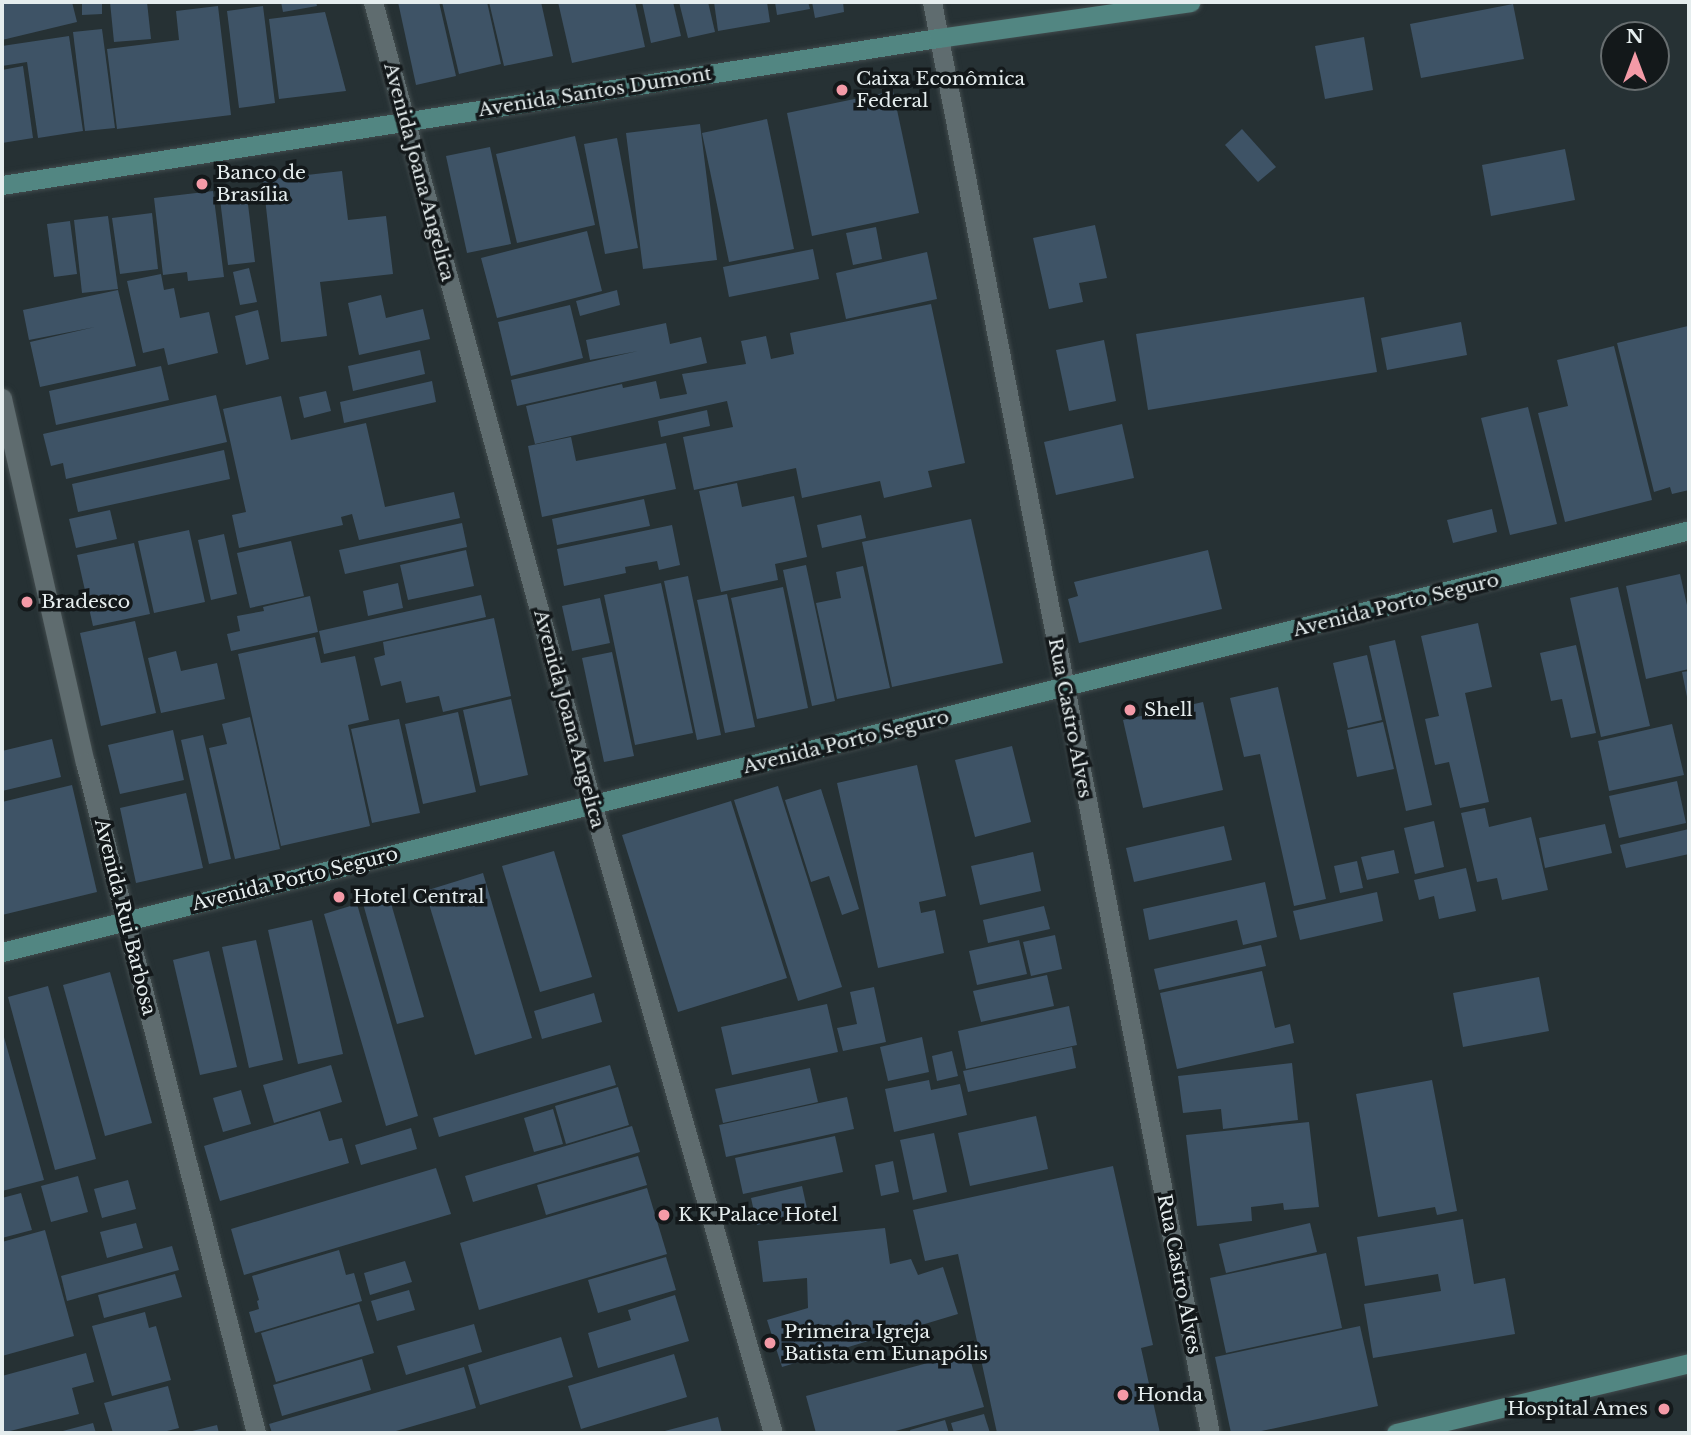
<!DOCTYPE html>
<meta charset="utf-8">
<style>
body{margin:0}
#map{position:relative;width:1691px;height:1435px;overflow:hidden;background:#263134;font-family:"Libre Baskerville",serif}
div>[style]{position:absolute}
[style*='--x']{left:calc(var(--x)*1px);top:calc(var(--y)*1px);width:calc(var(--w)*1px);rotate:calc(var(--a)*1deg)}
.building>*{inset:0;background:#3e5366}
.roads{filter:drop-shadow(0 0 2px #424c4e) drop-shadow(0 0 2px #424c4e)}
.minor>*{height:19px;margin:-9.5px;padding:0 9.5px;transform-origin:9.5px;border-radius:9.5px;background:#5f6c6f}
.secondary>*{height:19px;margin:-9.5px;padding:0 9.5px;transform-origin:9.5px;border-radius:9.5px;background:#528682}
.dots>*{width:19px;height:19px;translate:-50% -50%;box-sizing:border-box;border:4px solid #13181a;border-radius:50%}
span{translate:-50% -50%;white-space:nowrap;text-align:center;line-height:1.15;-webkit-text-stroke:7px #13181a;paint-order:stroke}
.poi-label{font-size:19px;color:#e5edee}
.left{translate:0 -50%;text-align:left}
.right{translate:-100% -50%;text-align:right}
.street-label{font-size:19px;color:#e5edee}
.frame{position:absolute;inset:0;border:4px solid #e5edee;pointer-events:none}
.north{position:absolute;left:1600px;top:21px;width:70px;height:70px;box-sizing:border-box;background:#13181a;border:2px solid #676d6f;border-radius:50%;rotate:0deg;font-size:19px;font-weight:700;line-height:28px;text-align:center;color:#e5edee}
.north::after{content:'';display:block;margin:auto;width:24px;height:32px;background:#f49aa7;clip-path:polygon(50% 0,100% 100%,50% 72%,0 100%)}
</style>
<div id="map">
<div class="building">
<i style="clip-path:polygon(2px 2px,72px 2px,77px 22px,2px 40px)"></i>
<i style="clip-path:polygon(82px 2px,102px 2px,102px 14px,82px 15px)"></i>
<i style="clip-path:polygon(110px 2px,147px 2px,151px 39px,114px 42px)"></i>
<i style="clip-path:polygon(281px 2px,316px 2px,317px 6px,283px 12px)"></i>
<i style="clip-path:polygon(398px 2px,439px 2px,456px 76px,416px 85px)"></i>
<i style="clip-path:polygon(442px 2px,487px 2px,501px 64px,459px 74px)"></i>
<i style="clip-path:polygon(489px 2px,541px 2px,553px 56px,504px 66px)"></i>
<i style="clip-path:polygon(558px 2px,635px 2px,645px 47px,572px 63px)"></i>
<i style="clip-path:polygon(642px 2px,673px 2px,681px 36px,651px 43px)"></i>
<i style="clip-path:polygon(679px 2px,708px 2px,715px 32px,688px 38px)"></i>
<i style="clip-path:polygon(714px 2px,767px 2px,770px 22px,718px 31px)"></i>
<i style="clip-path:polygon(775px 2px,808px 2px,810px 9px,777px 15px)"></i>
<i style="clip-path:polygon(812px 2px,843px 2px,844px 12px,815px 18px)"></i>
<i style="clip-path:polygon(1513px 4px,1524px 59px,1421px 78px,1410px 24px)"></i>
<i style="clip-path:polygon(218px 6px,231px 115px,117px 129px,107px 49px,179px 40px,176px 11px)"></i>
<i style="clip-path:polygon(263px 6px,275px 103px,239px 108px,227px 11px)"></i>
<i style="clip-path:polygon(325px 12px,346px 91px,279px 99px,269px 19px)"></i>
<i style="clip-path:polygon(102px 29px,115px 128px,85px 131px,73px 32px)"></i>
<i style="clip-path:polygon(69px 36px,83px 131px,38px 138px,27px 62px,2px 66px,2px 46px)"></i>
<i style="clip-path:polygon(1364px 37px,1373px 90px,1325px 99px,1315px 46px)"></i>
<i style="clip-path:polygon(23px 66px,33px 138px,2px 143px,2px 70px)"></i>
<i style="clip-path:polygon(893px 91px,919px 213px,812px 236px,787px 113px)"></i>
<i style="clip-path:polygon(767px 119px,794px 249px,729px 262px,702px 133px)"></i>
<i style="clip-path:polygon(700px 124px,717px 260px,643px 269px,626px 133px)"></i>
<i style="clip-path:polygon(1242px 129px,1276px 167px,1258px 182px,1225px 145px)"></i>
<i style="clip-path:polygon(575px 136px,595px 225px,517px 243px,496px 154px)"></i>
<i style="clip-path:polygon(617px 138px,638px 248px,605px 254px,584px 144px)"></i>
<i style="clip-path:polygon(490px 147px,511px 244px,467px 253px,446px 156px)"></i>
<i style="clip-path:polygon(1565px 149px,1575px 200px,1491px 216px,1482px 165px)"></i>
<i style="clip-path:polygon(342px 171px,348px 220px,386px 216px,393px 274px,320px 282px,327px 336px,281px 342px,263px 180px)"></i>
<i style="clip-path:polygon(213px 191px,224px 277px,188px 281px,187px 272px,163px 275px,154px 198px)"></i>
<i style="clip-path:polygon(247px 196px,255px 262px,228px 265px,220px 199px)"></i>
<i style="clip-path:polygon(152px 213px,158px 269px,120px 274px,112px 218px)"></i>
<i style="clip-path:polygon(108px 216px,118px 289px,82px 293px,74px 220px)"></i>
<i style="clip-path:polygon(70px 221px,77px 274px,54px 277px,47px 224px)"></i>
<i style="clip-path:polygon(1095px 225px,1107px 278px,1079px 283px,1083px 302px,1049px 309px,1033px 238px)"></i>
<i style="clip-path:polygon(876px 227px,882px 259px,853px 265px,846px 233px)"></i>
<i style="clip-path:polygon(587px 231px,602px 291px,497px 318px,481px 258px)"></i>
<i style="clip-path:polygon(813px 249px,819px 279px,729px 297px,723px 267px)"></i>
<i style="clip-path:polygon(927px 252px,937px 299px,846px 319px,836px 273px)"></i>
<i style="clip-path:polygon(249px 268px,257px 302px,240px 305px,233px 272px)"></i>
<i style="clip-path:polygon(161px 274px,164px 290px,174px 288px,180px 318px,209px 312px,218px 353px,168px 365px,164px 348px,143px 353px,127px 281px)"></i>
<i style="clip-path:polygon(118px 290px,136px 366px,40px 387px,30px 342px,95px 327px,29px 340px,23px 310px)"></i>
<i style="clip-path:polygon(617px 290px,620px 305px,580px 316px,576px 301px)"></i>
<i style="clip-path:polygon(381px 295px,386px 318px,423px 309px,430px 339px,359px 355px,348px 303px)"></i>
<i style="clip-path:polygon(1364px 297px,1377px 372px,1148px 410px,1136px 334px)"></i>
<i style="clip-path:polygon(931px 304px,965px 463px,928px 471px,932px 487px,884px 498px,880px 481px,802px 498px,796px 468px,694px 490px,683px 437px,733px 427px,727px 401px,535px 444px,526px 406px,622px 384px,623px 388px,656px 381px,660px 399px,687px 394px,682px 374px,746px 364px,741px 341px,766px 336px,771px 359px,794px 354px,790px 333px)"></i>
<i style="clip-path:polygon(570px 305px,583px 358px,511px 376px,498px 322px)"></i>
<i style="clip-path:polygon(258px 310px,269px 359px,246px 365px,235px 316px)"></i>
<i style="clip-path:polygon(1461px 322px,1467px 355px,1387px 370px,1381px 338px)"></i>
<i style="clip-path:polygon(666px 323px,670px 344px,701px 337px,707px 363px,517px 406px,511px 380px,638px 351px,590px 360px,586px 340px)"></i>
<i style="clip-path:polygon(1688px 326px,1689px 490px,1672px 494px,1670px 487px,1654px 492px,1617px 343px)"></i>
<i style="clip-path:polygon(1104px 340px,1116px 401px,1069px 411px,1056px 350px)"></i>
<i style="clip-path:polygon(1614px 346px,1652px 500px,1565px 522px,1538px 413px,1568px 406px,1557px 360px)"></i>
<i style="clip-path:polygon(420px 350px,425px 374px,353px 391px,348px 366px)"></i>
<i style="clip-path:polygon(161px 366px,169px 400px,56px 425px,49px 391px)"></i>
<i style="clip-path:polygon(432px 381px,436px 402px,344px 423px,340px 402px)"></i>
<i style="clip-path:polygon(326px 391px,331px 411px,304px 418px,299px 397px)"></i>
<i style="clip-path:polygon(216px 395px,227px 442px,66px 479px,63px 463px,51px 466px,43px 434px)"></i>
<i style="clip-path:polygon(281px 396px,291px 440px,366px 423px,385px 507px,454px 492px,460px 518px,359px 540px,352px 514px,341px 517px,343px 525px,239px 548px,232px 515px,246px 512px,223px 409px)"></i>
<i style="clip-path:polygon(1528px 407px,1557px 524px,1510px 535px,1481px 418px)"></i>
<i style="clip-path:polygon(707px 410px,710px 426px,661px 437px,658px 421px)"></i>
<i style="clip-path:polygon(1122px 424px,1134px 478px,1056px 495px,1044px 442px)"></i>
<i style="clip-path:polygon(571px 437px,576px 461px,666px 443px,676px 489px,542px 517px,528px 446px)"></i>
<i style="clip-path:polygon(224px 450px,230px 479px,78px 512px,72px 484px)"></i>
<i style="clip-path:polygon(737px 483px,742px 507px,794px 496px,807px 557px,775px 564px,778px 580px,721px 592px,699px 491px)"></i>
<i style="clip-path:polygon(644px 499px,650px 526px,557px 545px,552px 519px)"></i>
<i style="clip-path:polygon(1492px 509px,1497px 532px,1453px 543px,1447px 520px)"></i>
<i style="clip-path:polygon(110px 510px,117px 539px,76px 548px,69px 519px)"></i>
<i style="clip-path:polygon(861px 515px,866px 538px,822px 548px,817px 525px)"></i>
<i style="clip-path:polygon(971px 519px,1003px 663px,892px 687px,862px 542px)"></i>
<i style="clip-path:polygon(462px 523px,467px 547px,345px 574px,339px 550px)"></i>
<i style="clip-path:polygon(672px 525px,680px 565px,659px 570px,657px 561px,625px 567px,626px 573px,564px 586px,557px 549px)"></i>
<i style="clip-path:polygon(189px 530px,205px 602px,154px 613px,138px 541px)"></i>
<i style="clip-path:polygon(224px 534px,237px 594px,211px 600px,198px 540px)"></i>
<i style="clip-path:polygon(291px 541px,304px 596px,250px 608px,237px 553px)"></i>
<i style="clip-path:polygon(134px 543px,150px 614px,93px 626px,77px 555px)"></i>
<i style="clip-path:polygon(466px 550px,474px 586px,408px 600px,400px 565px)"></i>
<i style="clip-path:polygon(1208px 550px,1222px 609px,1079px 643px,1068px 599px,1078px 596px,1074px 582px)"></i>
<i style="clip-path:polygon(806px 565px,835px 701px,812px 706px,783px 570px)"></i>
<i style="clip-path:polygon(863px 566px,890px 688px,837px 699px,816px 603px,841px 598px,836px 572px)"></i>
<i style="clip-path:polygon(1680px 574px,1689px 614px,1689px 669px,1646px 679px,1626px 586px)"></i>
<i style="clip-path:polygon(688px 576px,721px 735px,697px 740px,664px 581px)"></i>
<i style="clip-path:polygon(398px 583px,403px 608px,368px 616px,363px 591px)"></i>
<i style="clip-path:polygon(661px 583px,693px 733px,635px 745px,604px 595px)"></i>
<i style="clip-path:polygon(783px 587px,808px 708px,757px 719px,731px 598px)"></i>
<i style="clip-path:polygon(1618px 587px,1650px 726px,1601px 737px,1570px 598px)"></i>
<i style="clip-path:polygon(727px 594px,755px 727px,725px 733px,697px 600px)"></i>
<i style="clip-path:polygon(481px 595px,486px 617px,324px 654px,319px 631px)"></i>
<i style="clip-path:polygon(310px 596px,318px 632px,231px 651px,227px 634px,240px 631px,237px 616px,264px 611px,263px 607px)"></i>
<i style="clip-path:polygon(600px 598px,610px 643px,572px 651px,562px 606px)"></i>
<i style="clip-path:polygon(494px 618px,511px 696px,443px 712px,439px 696px,406px 703px,401px 681px,381px 686px,374px 658px,385px 655px,383px 642px)"></i>
<i style="clip-path:polygon(135px 621px,156px 713px,101px 726px,80px 633px)"></i>
<i style="clip-path:polygon(1478px 623px,1492px 687px,1465px 693px,1489px 802px,1460px 808px,1449px 762px,1435px 765px,1425px 719px,1439px 716px,1421px 636px)"></i>
<i style="clip-path:polygon(315px 637px,321px 663px,355px 656px,369px 720px,348px 725px,370px 826px,281px 846px,238px 654px)"></i>
<i style="clip-path:polygon(1395px 640px,1432px 805px,1406px 811px,1369px 646px)"></i>
<i style="clip-path:polygon(1576px 645px,1596px 733px,1571px 738px,1562px 699px,1551px 701px,1540px 653px)"></i>
<i style="clip-path:polygon(176px 651px,181px 671px,217px 663px,225px 699px,161px 713px,148px 658px)"></i>
<i style="clip-path:polygon(612px 652px,634px 756px,604px 762px,582px 658px)"></i>
<i style="clip-path:polygon(1367px 655px,1382px 720px,1348px 728px,1333px 663px)"></i>
<i style="clip-path:polygon(1689px 671px,1689px 702px,1688px 702px,1682px 672px)"></i>
<i style="clip-path:polygon(1278px 687px,1326px 899px,1294px 906px,1260px 754px,1244px 757px,1230px 698px)"></i>
<i style="clip-path:polygon(511px 699px,528px 775px,480px 786px,463px 710px)"></i>
<i style="clip-path:polygon(1203px 702px,1223px 790px,1143px 808px,1123px 720px)"></i>
<i style="clip-path:polygon(458px 712px,476px 792px,423px 804px,405px 724px)"></i>
<i style="clip-path:polygon(250px 717px,280px 849px,235px 859px,209px 748px,227px 744px,222px 724px)"></i>
<i style="clip-path:polygon(399px 719px,420px 813px,372px 823px,351px 729px)"></i>
<i style="clip-path:polygon(1383px 722px,1394px 769px,1357px 777px,1347px 730px)"></i>
<i style="clip-path:polygon(1672px 724px,1684px 775px,1609px 791px,1598px 741px)"></i>
<i style="clip-path:polygon(173px 730px,184px 780px,120px 794px,108px 745px)"></i>
<i style="clip-path:polygon(203px 735px,231px 859px,209px 864px,181px 740px)"></i>
<i style="clip-path:polygon(52px 739px,61px 777px,2px 791px,2px 751px)"></i>
<i style="clip-path:polygon(1012px 746px,1031px 822px,975px 837px,955px 760px)"></i>
<i style="clip-path:polygon(917px 765px,946px 896px,919px 902px,921px 913px,935px 910px,944px 953px,878px 968px,837px 783px)"></i>
<i style="clip-path:polygon(1677px 781px,1686px 823px,1619px 838px,1609px 796px)"></i>
<i style="clip-path:polygon(72px 785px,97px 892px,2px 915px,2px 802px)"></i>
<i style="clip-path:polygon(778px 786px,842px 987px,798px 1001px,734px 800px)"></i>
<i style="clip-path:polygon(821px 789px,859px 909px,842px 915px,829px 876px,811px 882px,785px 800px)"></i>
<i style="clip-path:polygon(186px 793px,203px 868px,136px 883px,120px 808px)"></i>
<i style="clip-path:polygon(731px 801px,787px 978px,678px 1012px,622px 835px)"></i>
<i style="clip-path:polygon(1485px 808px,1489px 827px,1531px 817px,1548px 890px,1502px 900px,1497px 878px,1477px 882px,1461px 813px)"></i>
<i style="clip-path:polygon(1434px 821px,1444px 867px,1415px 874px,1404px 828px)"></i>
<i style="clip-path:polygon(1605px 824px,1612px 853px,1545px 868px,1539px 838px)"></i>
<i style="clip-path:polygon(1224px 826px,1232px 860px,1134px 882px,1126px 848px)"></i>
<i style="clip-path:polygon(1689px 829px,1689px 854px,1626px 868px,1620px 845px)"></i>
<i style="clip-path:polygon(1394px 850px,1399px 873px,1367px 880px,1361px 857px)"></i>
<i style="clip-path:polygon(554px 851px,592px 977px,540px 992px,502px 866px)"></i>
<i style="clip-path:polygon(1033px 852px,1041px 891px,980px 905px,971px 866px)"></i>
<i style="clip-path:polygon(1357px 861px,1363px 888px,1340px 893px,1334px 866px)"></i>
<i style="clip-path:polygon(1466px 868px,1476px 911px,1439px 919px,1434px 896px,1419px 900px,1414px 880px)"></i>
<i style="clip-path:polygon(483px 873px,532px 1038px,475px 1055px,425px 891px)"></i>
<i style="clip-path:polygon(1265px 882px,1277px 937px,1243px 945px,1237px 920px,1149px 940px,1143px 909px)"></i>
<i style="clip-path:polygon(1377px 892px,1383px 921px,1300px 940px,1293px 911px)"></i>
<i style="clip-path:polygon(388px 893px,424px 1017px,397px 1024px,362px 900px)"></i>
<i style="clip-path:polygon(357px 904px,418px 1116px,386px 1126px,324px 914px)"></i>
<i style="clip-path:polygon(1044px 906px,1050px 929px,988px 943px,983px 920px)"></i>
<i style="clip-path:polygon(312px 920px,343px 1054px,298px 1064px,268px 930px)"></i>
<i style="clip-path:polygon(1055px 935px,1062px 969px,1031px 976px,1023px 942px)"></i>
<i style="clip-path:polygon(256px 940px,283px 1060px,249px 1068px,222px 947px)"></i>
<i style="clip-path:polygon(1019px 940px,1027px 974px,977px 985px,969px 951px)"></i>
<i style="clip-path:polygon(1261px 945px,1266px 966px,1159px 990px,1154px 969px)"></i>
<i style="clip-path:polygon(209px 951px,237px 1067px,200px 1075px,173px 960px)"></i>
<i style="clip-path:polygon(1262px 971px,1275px 1028px,1290px 1024px,1294px 1043px,1177px 1069px,1160px 993px)"></i>
<i style="clip-path:polygon(110px 972px,152px 1123px,105px 1136px,63px 985px)"></i>
<i style="clip-path:polygon(1047px 975px,1054px 1006px,981px 1022px,973px 991px)"></i>
<i style="clip-path:polygon(1539px 977px,1549px 1031px,1463px 1047px,1453px 993px)"></i>
<i style="clip-path:polygon(48px 986px,96px 1159px,55px 1170px,8px 997px)"></i>
<i style="clip-path:polygon(874px 987px,886px 1042px,843px 1051px,837px 1028px,857px 1024px,850px 992px)"></i>
<i style="clip-path:polygon(594px 993px,602px 1022px,542px 1039px,534px 1011px)"></i>
<i style="clip-path:polygon(827px 1004px,838px 1052px,732px 1075px,721px 1027px)"></i>
<i style="clip-path:polygon(1069px 1006px,1077px 1045px,966px 1069px,958px 1031px)"></i>
<i style="clip-path:polygon(2px 1030px,44px 1180px,2px 1191px)"></i>
<i style="clip-path:polygon(922px 1037px,929px 1072px,888px 1081px,880px 1047px)"></i>
<i style="clip-path:polygon(1072px 1047px,1076px 1068px,968px 1092px,963px 1071px)"></i>
<i style="clip-path:polygon(952px 1051px,958px 1076px,937px 1081px,932px 1056px)"></i>
<i style="clip-path:polygon(1292px 1063px,1298px 1120px,1223px 1129px,1221px 1109px,1183px 1113px,1178px 1076px)"></i>
<i style="clip-path:polygon(331px 1065px,342px 1102px,274px 1123px,263px 1085px)"></i>
<i style="clip-path:polygon(610px 1065px,616px 1085px,439px 1137px,433px 1118px)"></i>
<i style="clip-path:polygon(810px 1068px,818px 1102px,723px 1123px,715px 1089px)"></i>
<i style="clip-path:polygon(929px 1080px,931px 1090px,960px 1084px,967px 1115px,894px 1132px,885px 1089px)"></i>
<i style="clip-path:polygon(1432px 1080px,1457px 1211px,1437px 1215px,1435px 1207px,1378px 1217px,1356px 1094px)"></i>
<i style="clip-path:polygon(618px 1087px,629px 1125px,566px 1144px,555px 1106px)"></i>
<i style="clip-path:polygon(241px 1090px,251px 1124px,223px 1132px,213px 1098px)"></i>
<i style="clip-path:polygon(847px 1097px,854px 1129px,726px 1157px,719px 1125px)"></i>
<i style="clip-path:polygon(553px 1109px,563px 1144px,534px 1152px,524px 1118px)"></i>
<i style="clip-path:polygon(320px 1111px,329px 1141px,342px 1138px,349px 1163px,220px 1201px,204px 1146px)"></i>
<i style="clip-path:polygon(1036px 1116px,1048px 1169px,970px 1186px,958px 1133px)"></i>
<i style="clip-path:polygon(1309px 1122px,1319px 1207px,1284px 1210px,1283px 1203px,1251px 1207px,1252px 1221px,1197px 1226px,1186px 1135px)"></i>
<i style="clip-path:polygon(632px 1126px,640px 1152px,473px 1202px,465px 1176px)"></i>
<i style="clip-path:polygon(411px 1128px,417px 1149px,361px 1165px,355px 1145px)"></i>
<i style="clip-path:polygon(934px 1133px,947px 1192px,913px 1200px,900px 1140px)"></i>
<i style="clip-path:polygon(835px 1136px,843px 1172px,743px 1194px,735px 1158px)"></i>
<i style="clip-path:polygon(638px 1156px,647px 1185px,546px 1215px,537px 1185px)"></i>
<i style="clip-path:polygon(893px 1161px,899px 1192px,881px 1196px,875px 1165px)"></i>
<i style="clip-path:polygon(1113px 1166px,1153px 1345px,1141px 1348px,1160px 1433px,997px 1433px,958px 1254px,925px 1261px,913px 1210px)"></i>
<i style="clip-path:polygon(436px 1168px,451px 1214px,244px 1275px,231px 1229px)"></i>
<i style="clip-path:polygon(78px 1176px,88px 1212px,51px 1222px,41px 1186px)"></i>
<i style="clip-path:polygon(128px 1180px,136px 1209px,102px 1218px,94px 1189px)"></i>
<i style="clip-path:polygon(802px 1186px,808px 1213px,757px 1225px,751px 1198px)"></i>
<i style="clip-path:polygon(647px 1188px,667px 1254px,479px 1310px,460px 1243px)"></i>
<i style="clip-path:polygon(21px 1193px,32px 1230px,2px 1238px,2px 1198px)"></i>
<i style="clip-path:polygon(1463px 1219px,1474px 1284px,1505px 1278px,1515px 1334px,1373px 1358px,1364px 1304px,1441px 1291px,1438px 1274px,1365px 1286px,1357px 1237px)"></i>
<i style="clip-path:polygon(136px 1223px,143px 1248px,107px 1258px,100px 1232px)"></i>
<i style="clip-path:polygon(1310px 1223px,1317px 1252px,1226px 1273px,1219px 1244px)"></i>
<i style="clip-path:polygon(885px 1228px,890px 1264px,911px 1259px,918px 1275px,943px 1267px,958px 1314px,782px 1367px,767px 1320px,808px 1308px,807px 1278px,763px 1282px,758px 1241px)"></i>
<i style="clip-path:polygon(45px 1230px,74px 1336px,2px 1356px,2px 1242px)"></i>
<i style="clip-path:polygon(172px 1246px,179px 1270px,67px 1301px,61px 1276px)"></i>
<i style="clip-path:polygon(339px 1250px,346px 1275px,354px 1273px,362px 1301px,255px 1333px,249px 1312px,259px 1309px,257px 1301px,259px 1300px,252px 1276px)"></i>
<i style="clip-path:polygon(1326px 1253px,1342px 1328px,1226px 1353px,1210px 1278px)"></i>
<i style="clip-path:polygon(666px 1257px,676px 1290px,598px 1313px,588px 1280px)"></i>
<i style="clip-path:polygon(405px 1261px,412px 1282px,370px 1295px,364px 1273px)"></i>
<i style="clip-path:polygon(175px 1274px,182px 1297px,104px 1318px,98px 1295px)"></i>
<i style="clip-path:polygon(409px 1290px,415px 1310px,377px 1321px,371px 1301px)"></i>
<i style="clip-path:polygon(675px 1295px,689px 1341px,598px 1368px,588px 1333px,631px 1320px,628px 1310px)"></i>
<i style="clip-path:polygon(359px 1304px,374px 1353px,276px 1382px,261px 1333px)"></i>
<i style="clip-path:polygon(145px 1312px,149px 1328px,156px 1326px,171px 1380px,112px 1396px,92px 1326px)"></i>
<i style="clip-path:polygon(474px 1324px,482px 1352px,406px 1375px,397px 1346px)"></i>
<i style="clip-path:polygon(1360px 1326px,1378px 1406px,1252px 1433px,1231px 1433px,1215px 1357px)"></i>
<i style="clip-path:polygon(561px 1337px,573px 1377px,480px 1405px,468px 1365px)"></i>
<i style="clip-path:polygon(968px 1352px,984px 1407px,888px 1433px,816px 1433px,806px 1396px)"></i>
<i style="clip-path:polygon(86px 1353px,94px 1382px,72px 1388px,79px 1414px,2px 1433px,2px 1376px)"></i>
<i style="clip-path:polygon(674px 1354px,687px 1397px,581px 1429px,568px 1386px)"></i>
<i style="clip-path:polygon(362px 1359px,371px 1390px,282px 1416px,273px 1385px)"></i>
<i style="clip-path:polygon(464px 1367px,476px 1408px,389px 1433px,272px 1433px,269px 1424px)"></i>
<i style="clip-path:polygon(168px 1386px,179px 1428px,159px 1433px,113px 1433px,104px 1403px)"></i>
<i style="clip-path:polygon(984px 1414px,990px 1433px,954px 1433px,951px 1423px)"></i>
<i style="clip-path:polygon(718px 1417px,722px 1433px,661px 1433px,661px 1432px)"></i>
<i style="clip-path:polygon(945px 1420px,949px 1433px,911px 1433px,910px 1430px)"></i>
<i style="clip-path:polygon(93px 1423px,96px 1433px,59px 1433px,59px 1432px)"></i>
<i style="clip-path:polygon(217px 1425px,219px 1433px,188px 1433px,188px 1432px)"></i>
</div>
<div class="roads">
<div class="minor">
<i style="--x:373;--y:2;--w:831;--a:74.73"></i>
<i style="--x:592;--y:804;--w:655;--a:73.95"></i>
<i style="--x:932;--y:2;--w:1458;--a:79.01"></i>
<i style="--x:2;--y:398;--w:373;--a:77.2"></i>
<i style="--x:85;--y:762;--w:692;--a:75.7"></i>
</div>
<div class="secondary">
<i style="--x:2;--y:185;--w:947;--a:-8.93"></i>
<i style="--x:938;--y:38;--w:255;--a:-8.1"></i>
<i style="--x:2;--y:952;--w:1739;--a:-14.04"></i>
<i style="--x:1396;--y:1433;--w:301;--a:-13.4"></i>
</div>
</div>
<div class="dots">
<i style="left:842px;top:90px;background:#f49aa7"></i>
<i style="left:202px;top:184px;background:#f49aa7"></i>
<i style="left:27px;top:602px;background:#f49aa7"></i>
<i style="left:1130px;top:710px;background:#f49aa7"></i>
<i style="left:339px;top:897px;background:#f49aa7"></i>
<i style="left:664px;top:1215px;background:#f49aa7"></i>
<i style="left:770px;top:1343px;background:#f49aa7"></i>
<i style="left:1123px;top:1395px;background:#f49aa7"></i>
<i style="left:1664px;top:1409px;background:#f49aa7"></i>
</div>
<div class="poi-label">
<span class="left" style="left:856px;top:90px">Caixa Econômica<br>Federal</span>
<span class="left" style="left:216px;top:184px">Banco de<br>Brasília</span>
<span class="left" style="left:41px;top:602px">Bradesco</span>
<span class="left" style="left:1144px;top:710px">Shell</span>
<span class="left" style="left:353px;top:897px">Hotel Central</span>
<span class="left" style="left:678px;top:1215px">K K Palace Hotel</span>
<span class="left" style="left:784px;top:1343px">Primeira Igreja<br>Batista em Eunapólis</span>
<span class="left" style="left:1137px;top:1395px">Honda</span>
<span class="right" style="left:1648px;top:1409px">Hospital Ames</span>
</div>
<div class="street-label">
<span style="left:595px;top:92px;rotate:-9deg">Avenida Santos Dumont</span>
<span style="left:419px;top:172px;rotate:75deg">Avenida Joana Angelica</span>
<span style="left:1396px;top:605px;rotate:-14deg">Avenida Porto Seguro</span>
<span style="left:1070px;top:718px;rotate:79deg">Rua Castro Alves</span>
<span style="left:569px;top:719px;rotate:75deg">Avenida Joana Angelica</span>
<span style="left:846px;top:742px;rotate:-14deg">Avenida Porto Seguro</span>
<span style="left:295px;top:879px;rotate:-14deg">Avenida Porto Seguro</span>
<span style="left:125px;top:917px;rotate:76deg">Avenida Rui Barbosa</span>
<span style="left:1179px;top:1274px;rotate:79deg">Rua Castro Alves</span>
</div>
<div class="frame"></div>
<div class="north">N</div>
</div>
